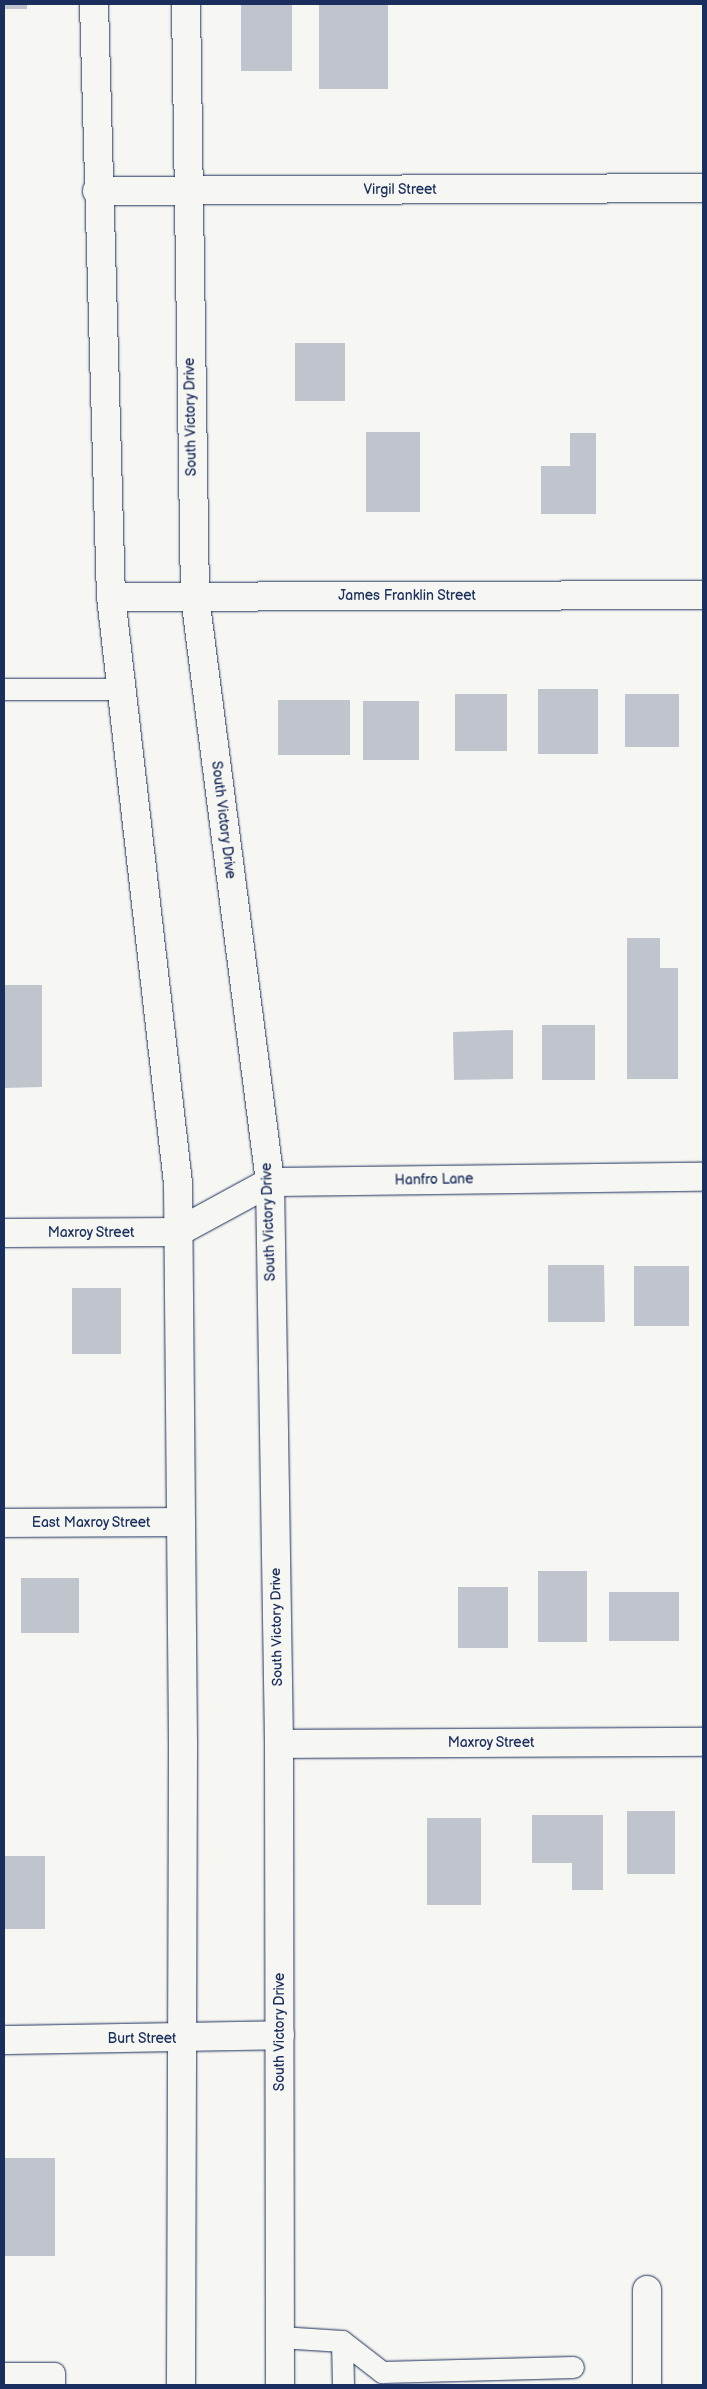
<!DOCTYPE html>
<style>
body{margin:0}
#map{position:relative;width:707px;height:2389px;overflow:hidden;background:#f6f6f2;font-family:"Balsamiq Sans",sans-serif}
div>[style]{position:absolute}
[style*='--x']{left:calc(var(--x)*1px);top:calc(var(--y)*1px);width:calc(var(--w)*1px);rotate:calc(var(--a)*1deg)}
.building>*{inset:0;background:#c0c4cd}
.roads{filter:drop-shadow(0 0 1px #1b2f5e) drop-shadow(0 0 1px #1b2f5e)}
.lane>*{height:21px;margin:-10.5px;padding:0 10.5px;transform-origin:10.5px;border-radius:10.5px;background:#f6f6f2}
.street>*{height:28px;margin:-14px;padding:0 14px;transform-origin:14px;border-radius:14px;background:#f6f6f2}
.secondary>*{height:28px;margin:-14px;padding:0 14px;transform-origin:14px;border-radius:14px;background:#f6f6f2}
span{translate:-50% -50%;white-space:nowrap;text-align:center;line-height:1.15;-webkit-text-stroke:4px #f6f6f2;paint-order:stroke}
.street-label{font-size:14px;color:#1b2f5e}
.frame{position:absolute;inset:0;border:5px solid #1b2f5e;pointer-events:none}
</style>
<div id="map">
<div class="building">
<i style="clip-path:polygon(4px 4px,27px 4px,27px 9px,4px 9px)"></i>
<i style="clip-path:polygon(241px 4px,292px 4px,292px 71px,241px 71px)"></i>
<i style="clip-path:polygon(319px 4px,388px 4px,388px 89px,319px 89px)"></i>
<i style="clip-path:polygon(295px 343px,345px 343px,345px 401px,295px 401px)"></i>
<i style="clip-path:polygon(366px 432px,420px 432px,420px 512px,366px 512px)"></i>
<i style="clip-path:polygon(570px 433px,596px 433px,596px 514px,541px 514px,541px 466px,570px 466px)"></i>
<i style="clip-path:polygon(538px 689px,598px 689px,598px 754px,538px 754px)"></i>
<i style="clip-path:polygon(455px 694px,507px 694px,507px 751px,455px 751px)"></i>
<i style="clip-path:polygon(625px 694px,679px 694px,679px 747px,625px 747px)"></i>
<i style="clip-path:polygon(278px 700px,350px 700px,350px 755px,278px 755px)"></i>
<i style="clip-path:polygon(363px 701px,419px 701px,419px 760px,363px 760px)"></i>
<i style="clip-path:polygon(627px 938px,660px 938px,660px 968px,678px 968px,678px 1079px,627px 1079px)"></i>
<i style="clip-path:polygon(4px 985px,42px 985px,42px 1087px,4px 1088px)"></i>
<i style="clip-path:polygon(542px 1025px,595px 1025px,595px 1080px,542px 1080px)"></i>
<i style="clip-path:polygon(513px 1030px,513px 1079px,454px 1080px,453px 1032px)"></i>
<i style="clip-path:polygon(548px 1265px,604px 1265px,605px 1322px,548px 1322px)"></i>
<i style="clip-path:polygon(634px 1266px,689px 1266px,689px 1326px,634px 1326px)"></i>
<i style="clip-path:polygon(72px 1288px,121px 1288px,121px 1354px,72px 1354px)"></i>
<i style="clip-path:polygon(538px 1571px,587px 1571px,587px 1642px,538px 1642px)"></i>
<i style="clip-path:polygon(21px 1578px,79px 1578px,79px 1633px,21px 1633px)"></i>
<i style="clip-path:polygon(458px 1587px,508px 1587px,508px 1648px,458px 1648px)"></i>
<i style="clip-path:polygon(609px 1592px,679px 1592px,679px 1641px,609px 1641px)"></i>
<i style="clip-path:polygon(627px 1811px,675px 1811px,675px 1874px,627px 1874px)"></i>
<i style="clip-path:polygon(532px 1815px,603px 1815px,603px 1890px,572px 1890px,572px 1863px,532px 1863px)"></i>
<i style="clip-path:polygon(427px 1818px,481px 1818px,481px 1905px,427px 1905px)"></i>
<i style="clip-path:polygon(4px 1856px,45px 1856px,45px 1929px,4px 1929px)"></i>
<i style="clip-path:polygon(4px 2158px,55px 2158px,55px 2256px,4px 2256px)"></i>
</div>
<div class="roads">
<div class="lane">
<i style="--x:4;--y:689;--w:118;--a:0"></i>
<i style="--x:280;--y:2337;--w:62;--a:3.7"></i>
<i style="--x:342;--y:2341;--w:51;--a:37.8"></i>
<i style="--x:382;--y:2372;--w:191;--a:-1.5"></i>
<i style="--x:342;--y:2341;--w:44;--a:88.7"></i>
<i style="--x:4;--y:2373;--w:50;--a:0"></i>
<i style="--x:54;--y:2373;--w:12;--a:90"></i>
</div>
<div class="street">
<i style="--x:97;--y:191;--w:606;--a:-0.28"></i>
<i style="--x:111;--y:597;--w:592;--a:-0.19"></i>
<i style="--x:4;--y:1233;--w:174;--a:-0.3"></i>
<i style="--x:178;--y:1232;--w:105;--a:-28.5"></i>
<i style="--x:270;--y:1182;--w:433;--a:-0.7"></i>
<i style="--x:4;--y:1523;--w:174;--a:-0.3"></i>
<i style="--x:279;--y:1744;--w:424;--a:-0.3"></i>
<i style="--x:4;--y:2040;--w:276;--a:-1"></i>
<i style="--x:647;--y:2290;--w:95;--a:90"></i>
</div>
<div class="secondary">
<i style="--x:94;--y:4;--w:593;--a:88.36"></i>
<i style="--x:111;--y:597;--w:590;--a:83.48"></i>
<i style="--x:178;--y:1183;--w:562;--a:89.49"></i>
<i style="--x:183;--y:1745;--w:640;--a:90.18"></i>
<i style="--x:186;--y:4;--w:593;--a:89.13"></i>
<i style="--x:195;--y:597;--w:590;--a:82.69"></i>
<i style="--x:270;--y:1182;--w:562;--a:89.08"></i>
<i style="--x:279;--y:1744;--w:641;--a:89.91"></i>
</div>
</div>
<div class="street-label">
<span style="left:400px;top:190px">Virgil Street</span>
<span style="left:191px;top:417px;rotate:-91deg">South Victory Drive</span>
<span style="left:407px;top:596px">James Franklin Street</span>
<span style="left:223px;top:820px;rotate:83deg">South Victory Drive</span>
<span style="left:434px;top:1180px;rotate:-1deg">Hanfro Lane</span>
<span style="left:269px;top:1222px;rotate:-92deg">South Victory Drive</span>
<span style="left:91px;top:1233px">Maxroy Street</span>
<span style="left:91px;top:1523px">East Maxroy Street</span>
<span style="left:277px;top:1627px;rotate:-91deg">South Victory Drive</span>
<span style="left:491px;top:1743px">Maxroy Street</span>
<span style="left:280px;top:2032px;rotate:-90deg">South Victory Drive</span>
<span style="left:142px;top:2039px">Burt Street</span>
</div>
<div class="frame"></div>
</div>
